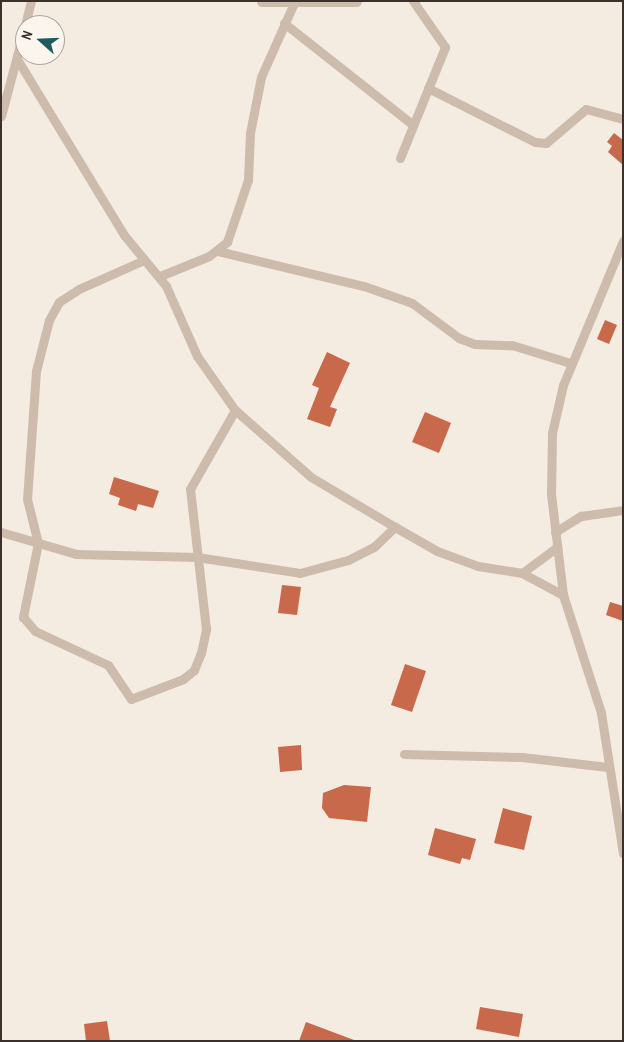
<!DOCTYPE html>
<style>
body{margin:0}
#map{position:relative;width:624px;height:1042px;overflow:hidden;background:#f4ebe1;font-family:"Archivo Narrow",sans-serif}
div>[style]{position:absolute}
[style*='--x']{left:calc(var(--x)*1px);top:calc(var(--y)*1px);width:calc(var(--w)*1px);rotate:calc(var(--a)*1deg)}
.building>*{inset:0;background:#c8694b}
.minor>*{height:9px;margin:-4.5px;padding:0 4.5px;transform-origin:4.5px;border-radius:4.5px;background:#cdbbac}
.tertiary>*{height:11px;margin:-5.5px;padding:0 5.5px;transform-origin:5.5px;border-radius:5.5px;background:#cdbbac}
span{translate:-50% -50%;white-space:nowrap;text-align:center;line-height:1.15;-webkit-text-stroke:5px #fbf5ee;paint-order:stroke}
.frame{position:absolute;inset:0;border:2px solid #3b302b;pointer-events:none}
.north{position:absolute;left:15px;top:15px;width:50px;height:50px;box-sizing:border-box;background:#fbf5ee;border:1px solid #aea6a0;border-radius:50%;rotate:290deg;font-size:14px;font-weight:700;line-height:20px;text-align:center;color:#3b302b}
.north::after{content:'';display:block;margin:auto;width:18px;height:22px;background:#1f5a5e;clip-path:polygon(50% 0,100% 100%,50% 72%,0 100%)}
</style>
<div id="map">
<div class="building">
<i style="clip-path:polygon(614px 133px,623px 140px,623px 165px,608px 152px,612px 146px,607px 142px)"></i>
<i style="clip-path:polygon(605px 320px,617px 325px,609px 344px,597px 339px)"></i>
<i style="clip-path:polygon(327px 352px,350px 363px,330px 407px,337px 409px,330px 427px,307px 419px,319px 388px,312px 385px)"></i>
<i style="clip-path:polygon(425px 412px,451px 423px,439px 453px,412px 442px)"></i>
<i style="clip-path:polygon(114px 477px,159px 491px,153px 508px,138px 504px,136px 511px,118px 505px,120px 498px,109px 494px)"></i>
<i style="clip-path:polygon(282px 585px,301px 587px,297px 615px,278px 613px)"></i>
<i style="clip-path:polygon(610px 602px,623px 606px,623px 621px,606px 615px)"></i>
<i style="clip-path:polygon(405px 664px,426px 671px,412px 712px,391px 705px)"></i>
<i style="clip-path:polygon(301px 745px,302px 770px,280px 772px,278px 747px)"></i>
<i style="clip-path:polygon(344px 785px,371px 787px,367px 822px,329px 818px,322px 808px,323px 793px)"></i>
<i style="clip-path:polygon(503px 808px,532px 816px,524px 850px,494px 843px)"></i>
<i style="clip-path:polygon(435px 828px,476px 839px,470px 860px,462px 858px,460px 864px,428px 855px)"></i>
<i style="clip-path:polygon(480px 1007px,523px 1014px,519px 1037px,476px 1029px)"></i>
<i style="clip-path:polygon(107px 1021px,110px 1041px,86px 1041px,84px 1024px)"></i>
<i style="clip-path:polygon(306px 1022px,354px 1040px,354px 1041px,299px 1041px)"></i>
</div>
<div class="minor">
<i style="--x:284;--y:23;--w:164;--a:38.3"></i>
<i style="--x:25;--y:25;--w:25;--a:-76"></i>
<i style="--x:17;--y:59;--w:206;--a:58.7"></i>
<i style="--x:124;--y:235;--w:66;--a:50.5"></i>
<i style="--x:166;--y:286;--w:77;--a:66.1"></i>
<i style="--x:197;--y:356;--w:66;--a:54.9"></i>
<i style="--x:235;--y:410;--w:101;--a:41.4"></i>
<i style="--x:311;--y:477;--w:98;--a:30.8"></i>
<i style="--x:395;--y:527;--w:48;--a:29.7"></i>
<i style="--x:437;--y:551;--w:44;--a:20.1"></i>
<i style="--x:478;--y:566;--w:45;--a:9"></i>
<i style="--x:522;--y:573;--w:47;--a:28.2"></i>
<i style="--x:428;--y:88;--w:120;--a:26.8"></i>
<i style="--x:535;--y:142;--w:11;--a:5"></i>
<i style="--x:546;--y:143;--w:52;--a:-40.4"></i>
<i style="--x:586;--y:109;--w:38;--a:15"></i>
<i style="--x:1;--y:116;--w:93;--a:-75.1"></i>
<i style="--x:400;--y:158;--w:120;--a:-67.9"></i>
<i style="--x:445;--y:47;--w:56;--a:-124.8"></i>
<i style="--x:623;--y:241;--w:156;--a:112.6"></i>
<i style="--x:563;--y:385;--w:49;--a:102.9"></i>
<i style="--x:552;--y:433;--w:61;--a:90.9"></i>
<i style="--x:551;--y:494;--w:102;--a:83.2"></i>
<i style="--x:563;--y:595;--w:124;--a:72.1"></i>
<i style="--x:601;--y:713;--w:142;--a:81.1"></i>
<i style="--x:218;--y:251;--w:150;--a:13.5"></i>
<i style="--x:364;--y:286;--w:51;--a:19.5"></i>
<i style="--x:412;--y:303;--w:59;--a:36.7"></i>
<i style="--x:459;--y:338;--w:17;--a:21"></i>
<i style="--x:475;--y:344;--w:37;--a:2"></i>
<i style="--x:512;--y:345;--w:61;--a:17.2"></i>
<i style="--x:144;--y:260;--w:71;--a:156"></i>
<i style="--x:79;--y:289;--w:24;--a:147"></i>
<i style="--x:59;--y:302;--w:21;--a:119"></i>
<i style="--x:49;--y:320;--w:53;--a:104.3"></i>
<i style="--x:36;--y:371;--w:128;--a:94"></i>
<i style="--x:27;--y:499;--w:45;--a:76"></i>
<i style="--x:38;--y:543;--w:76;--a:101.5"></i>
<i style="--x:23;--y:617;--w:18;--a:49"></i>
<i style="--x:35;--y:631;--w:81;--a:25"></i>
<i style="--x:108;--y:665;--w:41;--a:55.9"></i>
<i style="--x:131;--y:699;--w:56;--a:-21"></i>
<i style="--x:183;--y:679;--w:14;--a:-39"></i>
<i style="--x:194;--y:670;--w:18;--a:-68"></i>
<i style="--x:201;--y:653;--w:25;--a:-78"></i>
<i style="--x:206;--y:629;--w:141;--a:-96.5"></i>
<i style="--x:190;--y:489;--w:91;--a:-60.3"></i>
<i style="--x:160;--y:276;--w:53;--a:-22.2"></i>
<i style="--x:209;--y:256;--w:23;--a:-38"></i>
<i style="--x:227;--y:242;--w:65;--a:-71.3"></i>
<i style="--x:248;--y:180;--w:47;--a:-87.6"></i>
<i style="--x:250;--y:133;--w:57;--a:-78.9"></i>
<i style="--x:261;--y:77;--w:81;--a:-66"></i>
<i style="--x:1;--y:532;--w:78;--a:16.3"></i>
<i style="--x:76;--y:554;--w:121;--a:1.4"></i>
<i style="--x:197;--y:557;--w:104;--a:8.8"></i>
<i style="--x:300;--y:573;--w:50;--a:-15.2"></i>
<i style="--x:348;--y:560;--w:30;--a:-27"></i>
<i style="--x:375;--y:546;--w:28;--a:-44"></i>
<i style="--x:555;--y:532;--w:31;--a:-32"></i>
<i style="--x:581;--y:516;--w:42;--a:-8.1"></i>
<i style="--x:522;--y:573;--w:44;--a:-36.6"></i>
<i style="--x:404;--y:754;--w:118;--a:1.5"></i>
<i style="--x:522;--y:757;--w:86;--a:6.7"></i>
</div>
<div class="tertiary">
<i style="--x:262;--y:1;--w:94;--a:0"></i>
</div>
<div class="frame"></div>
<div class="north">N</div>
</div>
